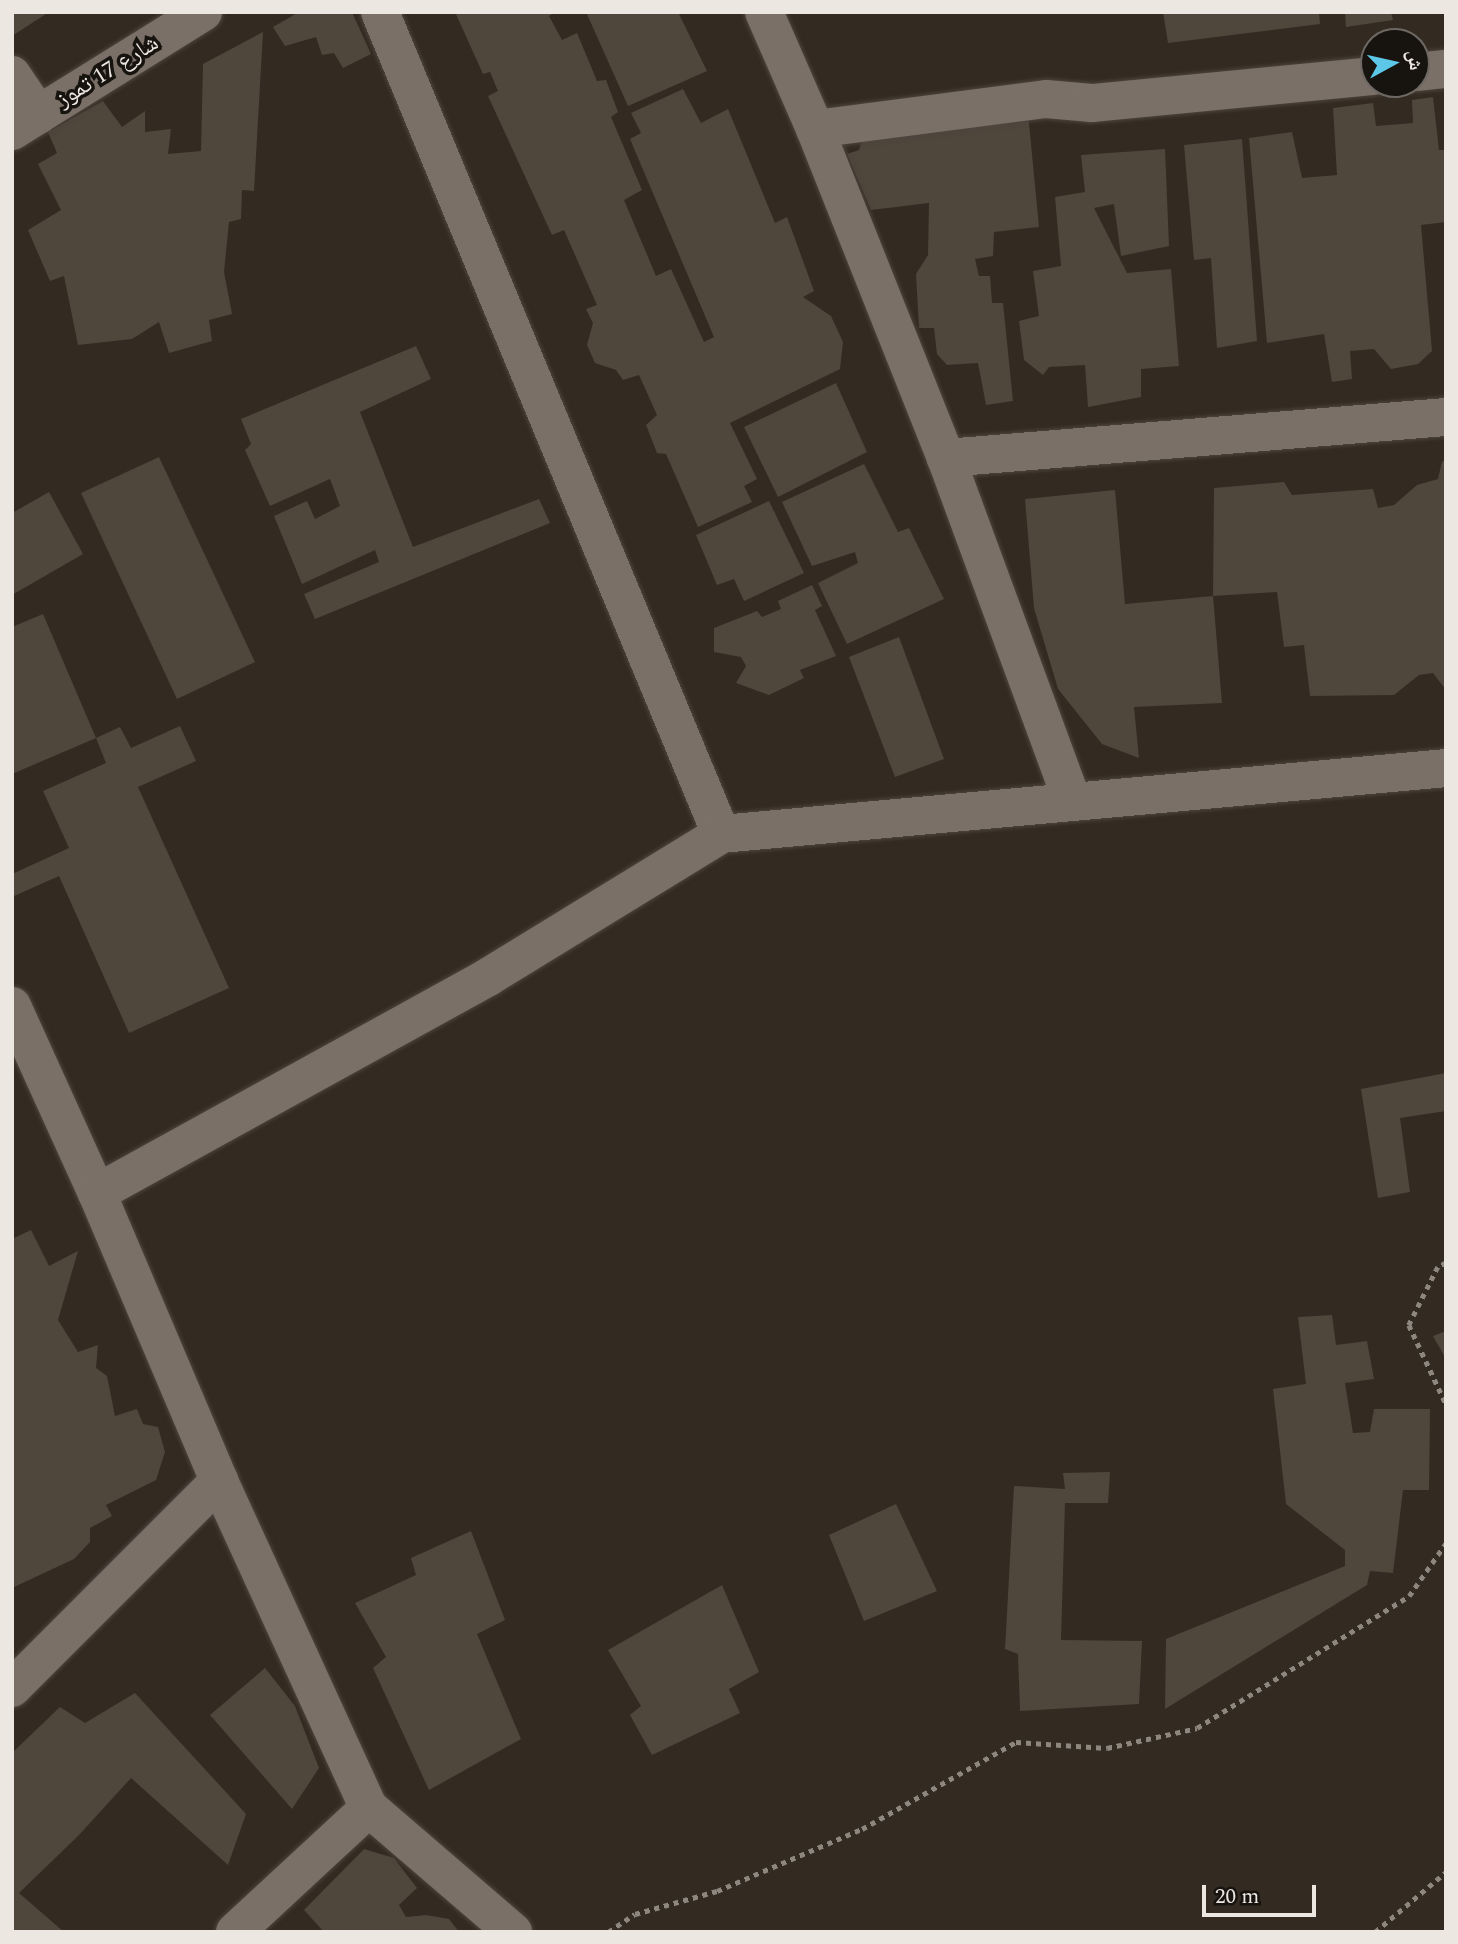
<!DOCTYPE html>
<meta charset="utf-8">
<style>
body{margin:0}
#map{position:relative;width:1458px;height:1944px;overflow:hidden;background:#332a21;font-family:Spectral,"Noto Naskh Arabic",serif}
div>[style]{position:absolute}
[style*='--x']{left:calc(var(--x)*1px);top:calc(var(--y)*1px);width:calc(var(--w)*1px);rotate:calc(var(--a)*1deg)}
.building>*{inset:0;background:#4f463c}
.path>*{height:4.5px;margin-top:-2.25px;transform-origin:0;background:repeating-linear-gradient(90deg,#8e877f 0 5px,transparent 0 10px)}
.roads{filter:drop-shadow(0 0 2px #4d453e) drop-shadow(0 0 2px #4d453e)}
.minor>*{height:38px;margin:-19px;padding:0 19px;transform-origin:19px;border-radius:19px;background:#7b7067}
span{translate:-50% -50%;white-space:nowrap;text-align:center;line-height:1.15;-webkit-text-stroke:7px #17130f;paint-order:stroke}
.street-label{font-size:23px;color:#ede7e1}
.frame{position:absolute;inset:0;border:14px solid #ede7e1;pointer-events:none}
.north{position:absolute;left:1360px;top:28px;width:70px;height:70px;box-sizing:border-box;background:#17130f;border:2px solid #6d6863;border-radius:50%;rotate:82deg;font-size:19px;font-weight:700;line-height:28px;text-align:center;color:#ede7e1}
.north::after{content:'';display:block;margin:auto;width:24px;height:32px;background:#5dc7e8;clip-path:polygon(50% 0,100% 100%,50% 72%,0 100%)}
.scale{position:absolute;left:1202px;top:1885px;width:114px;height:32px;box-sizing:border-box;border:4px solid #ede7e1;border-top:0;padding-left:9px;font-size:21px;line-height:24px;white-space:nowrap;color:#ede7e1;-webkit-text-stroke:5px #17130f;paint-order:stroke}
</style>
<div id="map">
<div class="building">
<i style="clip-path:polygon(12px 12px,49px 12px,12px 36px)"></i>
<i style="clip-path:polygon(299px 12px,352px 12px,371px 54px,343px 68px,334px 53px,322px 55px,316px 37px,285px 46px,273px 27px)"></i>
<i style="clip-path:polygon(455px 12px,555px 12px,549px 16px,562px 40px,577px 33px,597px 81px,606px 80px,618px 112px,611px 117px,642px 190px,624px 200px,656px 276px,671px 269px,704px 342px,714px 337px,630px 139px,641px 133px,631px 113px,683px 89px,701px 123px,728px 109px,775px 223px,787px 217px,814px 291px,803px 297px,831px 316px,843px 342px,840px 369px,730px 423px,757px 479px,744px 486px,752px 502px,698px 527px,666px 454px,657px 453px,646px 425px,657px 415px,639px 375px,623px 380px,616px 370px,595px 363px,587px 345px,593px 323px,586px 309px,597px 305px,564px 230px,552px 235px,488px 96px,498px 91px,490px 72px,483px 74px)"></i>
<i style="clip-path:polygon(586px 12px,678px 12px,707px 71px,628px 106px)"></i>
<i style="clip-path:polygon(1163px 12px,1319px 12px,1320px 24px,1168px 43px)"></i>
<i style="clip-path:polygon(1345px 12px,1391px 12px,1393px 20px,1346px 27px)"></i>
<i style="clip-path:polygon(263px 32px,254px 191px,242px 190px,241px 219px,229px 222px,224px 272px,232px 314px,209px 320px,212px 341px,169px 353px,159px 322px,132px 339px,78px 345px,64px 276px,50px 281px,28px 230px,61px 210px,38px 164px,57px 153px,48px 132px,103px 101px,122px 127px,145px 111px,145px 132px,171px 129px,168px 154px,201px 151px,203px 64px)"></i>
<i style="clip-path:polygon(1433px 97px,1439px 150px,1446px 150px,1446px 222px,1421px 225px,1432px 351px,1418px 364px,1391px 369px,1374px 349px,1350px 351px,1352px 379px,1332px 382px,1324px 334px,1267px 343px,1249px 138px,1292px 132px,1302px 178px,1337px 175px,1333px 108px,1373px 103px,1376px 126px,1413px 123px,1412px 100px)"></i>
<i style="clip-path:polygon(1028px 113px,1039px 227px,994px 232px,993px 256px,975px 259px,979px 276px,990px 276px,992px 303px,1003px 303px,1013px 401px,986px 405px,978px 363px,947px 365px,937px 354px,934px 328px,919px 328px,916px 274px,928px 255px,929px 203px,871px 210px,847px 154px,859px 150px,863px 136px)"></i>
<i style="clip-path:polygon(1242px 139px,1257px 341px,1217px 348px,1211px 258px,1194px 260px,1184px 145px)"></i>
<i style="clip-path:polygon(1165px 149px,1169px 246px,1121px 256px,1114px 204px,1094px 208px,1127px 273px,1171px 269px,1179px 366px,1141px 369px,1141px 397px,1088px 407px,1085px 365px,1049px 367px,1043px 375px,1024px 360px,1019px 321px,1039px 316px,1033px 271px,1061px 266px,1055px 197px,1085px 192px,1081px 155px)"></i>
<i style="clip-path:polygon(416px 346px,431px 379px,360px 412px,413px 547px,539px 499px,550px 523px,315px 619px,304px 594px,379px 562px,375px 550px,302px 584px,274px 516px,307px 501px,315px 519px,340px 506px,330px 479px,270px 506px,245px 450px,251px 444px,241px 419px)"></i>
<i style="clip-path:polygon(836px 383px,867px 452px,778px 497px,744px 427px)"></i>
<i style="clip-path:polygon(159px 457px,255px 662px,177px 699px,81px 493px)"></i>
<i style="clip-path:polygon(1442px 461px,1446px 461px,1446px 690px,1433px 673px,1419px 675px,1394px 695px,1310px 696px,1304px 645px,1284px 647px,1277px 592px,1213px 596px,1214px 488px,1284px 482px,1292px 495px,1373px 489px,1378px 508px,1394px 505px,1417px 485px,1438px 479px)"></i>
<i style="clip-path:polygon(864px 464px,898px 532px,909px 528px,944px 599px,847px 644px,818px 583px,858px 563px,855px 552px,812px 566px,782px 502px)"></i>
<i style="clip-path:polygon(1115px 490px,1125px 604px,1213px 596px,1222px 703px,1134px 707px,1139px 758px,1102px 744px,1058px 689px,1034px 608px,1025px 499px)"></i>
<i style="clip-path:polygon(49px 492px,83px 554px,12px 595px,12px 513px)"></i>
<i style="clip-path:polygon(769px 501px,804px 573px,744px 601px,734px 579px,717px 585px,696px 535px)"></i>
<i style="clip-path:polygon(812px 585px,822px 606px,815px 610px,836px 656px,800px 670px,804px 678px,769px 695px,736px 683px,746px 666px,741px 657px,714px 652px,714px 628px,757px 611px,762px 617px,781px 609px,778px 601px)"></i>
<i style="clip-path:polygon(43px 614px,96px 738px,12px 774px,12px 627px)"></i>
<i style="clip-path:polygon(899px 637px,944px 759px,895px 777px,849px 657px)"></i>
<i style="clip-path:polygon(180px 726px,196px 761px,138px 787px,229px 988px,129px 1033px,59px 876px,12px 897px,12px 874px,69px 848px,43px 791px,106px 763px,96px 738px,120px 727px,131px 748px)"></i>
<i style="clip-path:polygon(1446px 1073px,1446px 1111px,1400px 1118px,1410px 1192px,1378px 1198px,1361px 1089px)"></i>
<i style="clip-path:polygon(31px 1230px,49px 1266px,78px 1251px,58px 1320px,78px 1352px,98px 1345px,96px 1368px,107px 1376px,115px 1416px,137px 1409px,143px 1424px,158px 1427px,165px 1452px,156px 1480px,106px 1505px,112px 1516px,90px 1528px,90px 1542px,74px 1559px,12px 1588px,12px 1239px)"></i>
<i style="clip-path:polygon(1332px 1315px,1336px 1345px,1367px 1341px,1374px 1379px,1345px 1383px,1353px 1433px,1370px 1432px,1374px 1409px,1430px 1409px,1429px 1490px,1403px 1490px,1393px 1573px,1370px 1571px,1367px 1585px,1165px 1709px,1166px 1639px,1345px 1566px,1345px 1550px,1286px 1504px,1273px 1389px,1306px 1384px,1298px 1317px)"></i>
<i style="clip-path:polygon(1446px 1331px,1446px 1359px,1433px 1336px)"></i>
<i style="clip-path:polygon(1110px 1472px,1108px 1503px,1065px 1503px,1061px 1640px,1142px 1641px,1139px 1704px,1020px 1711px,1018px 1654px,1005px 1649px,1014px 1486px,1065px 1489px,1063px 1473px)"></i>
<i style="clip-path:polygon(896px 1504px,937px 1591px,864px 1621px,829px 1535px)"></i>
<i style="clip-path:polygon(471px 1531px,505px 1620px,477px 1634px,521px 1739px,429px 1790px,373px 1668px,386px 1657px,355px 1603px,416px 1575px,411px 1558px)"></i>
<i style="clip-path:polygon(722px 1585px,759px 1672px,729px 1689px,740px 1713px,652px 1755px,630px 1715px,641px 1706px,608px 1650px)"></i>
<i style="clip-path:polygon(265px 1668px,295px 1706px,319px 1768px,292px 1809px,210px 1715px)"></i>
<i style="clip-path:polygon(135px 1693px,246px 1814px,228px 1865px,131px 1778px,79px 1835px,19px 1893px,64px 1932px,12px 1932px,12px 1753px,60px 1707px,85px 1723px)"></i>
<i style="clip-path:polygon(364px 1849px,394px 1858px,417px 1888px,399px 1905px,406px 1917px,426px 1915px,449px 1919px,459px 1932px,324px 1932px,304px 1910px)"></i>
</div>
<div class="path">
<i style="--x:1446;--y:1263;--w:9;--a:153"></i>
<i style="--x:1438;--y:1267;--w:65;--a:116.6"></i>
<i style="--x:1409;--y:1325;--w:87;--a:64.9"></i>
<i style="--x:608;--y:1932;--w:32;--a:-34"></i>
<i style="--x:635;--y:1914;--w:85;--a:-15.7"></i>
<i style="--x:717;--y:1891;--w:158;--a:-23.2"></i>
<i style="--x:862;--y:1829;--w:177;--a:-29.5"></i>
<i style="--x:1016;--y:1742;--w:91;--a:3.8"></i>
<i style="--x:1107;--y:1748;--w:92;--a:-12.5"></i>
<i style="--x:1197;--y:1728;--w:250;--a:-31.9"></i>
<i style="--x:1409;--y:1596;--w:65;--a:-55.1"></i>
<i style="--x:1375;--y:1932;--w:93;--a:-40.2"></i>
</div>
<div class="roads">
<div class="minor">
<i style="--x:380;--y:12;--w:890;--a:67.47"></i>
<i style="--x:764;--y:12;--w:128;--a:66.4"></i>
<i style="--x:815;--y:129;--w:354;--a:68.3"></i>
<i style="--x:946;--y:458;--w:365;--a:69.8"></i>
<i style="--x:1416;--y:72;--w:30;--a:-6"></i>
<i style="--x:12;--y:75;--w:48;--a:56"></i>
<i style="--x:815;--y:129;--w:233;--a:-7.4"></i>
<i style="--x:1046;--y:99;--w:46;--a:5"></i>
<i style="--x:1092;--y:103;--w:283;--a:-5.5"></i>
<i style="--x:12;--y:131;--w:225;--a:-31.9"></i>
<i style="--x:946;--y:458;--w:502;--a:-4.69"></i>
<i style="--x:12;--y:1006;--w:205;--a:65.6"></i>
<i style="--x:97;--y:1193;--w:313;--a:67"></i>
<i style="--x:219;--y:1481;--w:360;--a:65.4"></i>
<i style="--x:369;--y:1808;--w:190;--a:40.7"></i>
<i style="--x:97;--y:1193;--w:447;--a:-28.9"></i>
<i style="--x:488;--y:977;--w:273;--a:-31.5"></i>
<i style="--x:721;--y:834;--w:728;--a:-5.2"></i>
<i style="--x:12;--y:1688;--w:293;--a:-45"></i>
<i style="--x:235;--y:1932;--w:183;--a:-42.8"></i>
</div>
</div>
<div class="street-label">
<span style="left:108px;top:72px;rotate:-32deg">شارع 17 تموز</span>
</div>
<div class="frame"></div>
<div class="north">ش</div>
<div class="scale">20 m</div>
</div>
